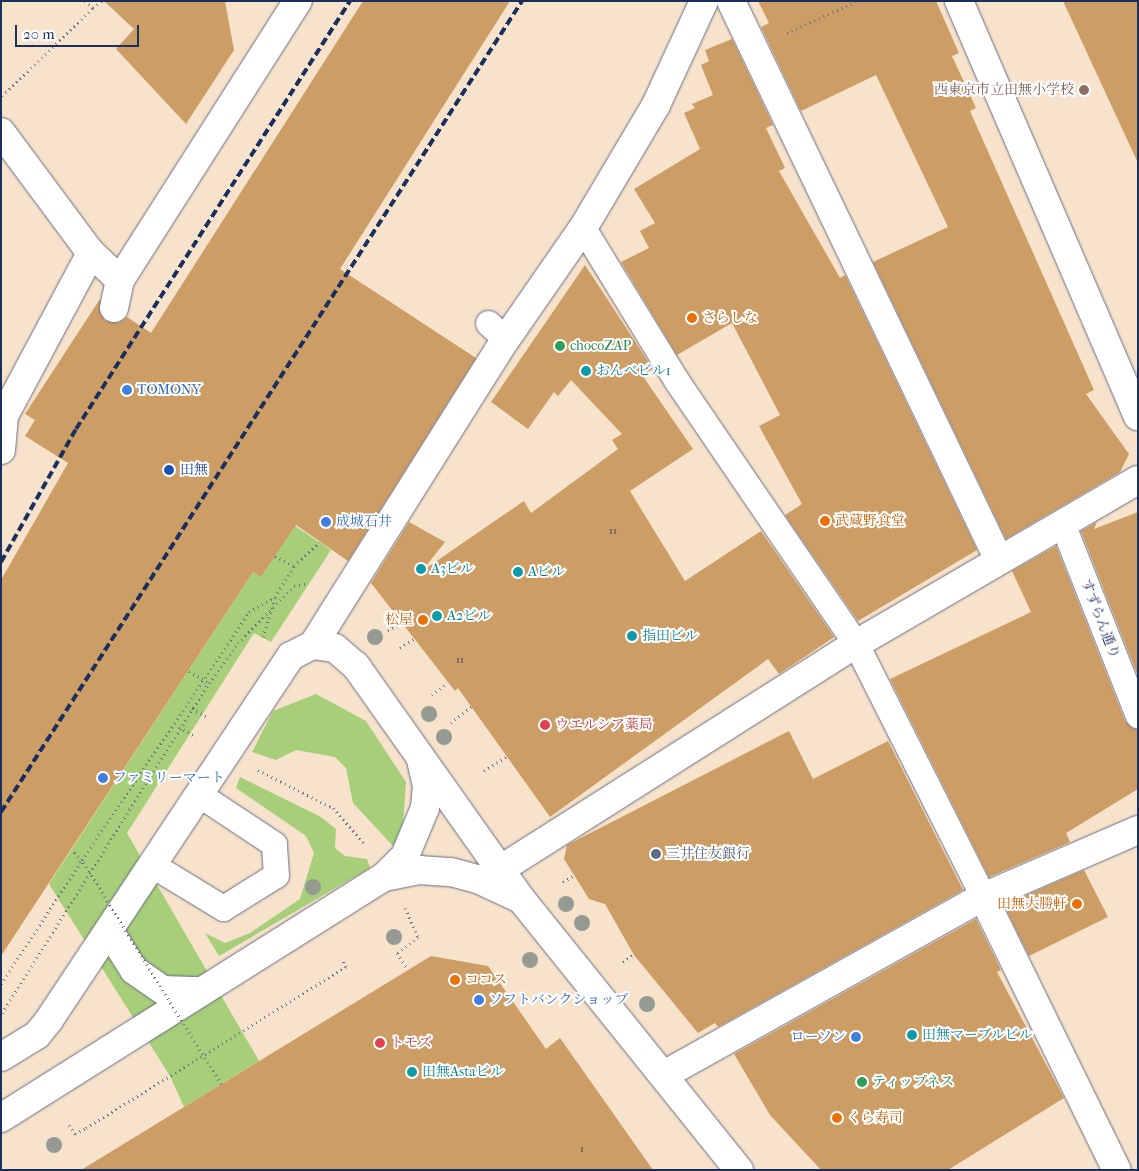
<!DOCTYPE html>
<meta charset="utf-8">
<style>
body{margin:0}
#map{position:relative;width:1139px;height:1171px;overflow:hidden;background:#f7e2cb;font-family:"IM FELL French Canon","Noto Serif JP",serif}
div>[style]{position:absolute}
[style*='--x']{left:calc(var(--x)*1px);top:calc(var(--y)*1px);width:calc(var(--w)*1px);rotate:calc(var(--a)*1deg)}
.green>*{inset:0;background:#a7cf79}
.building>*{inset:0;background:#cd9d66}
.path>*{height:3px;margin-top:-1.5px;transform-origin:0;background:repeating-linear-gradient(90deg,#686e84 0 1px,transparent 0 5px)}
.roads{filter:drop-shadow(0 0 1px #686e84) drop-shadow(0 0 1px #686e84)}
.service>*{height:25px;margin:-12.5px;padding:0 12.5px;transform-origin:12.5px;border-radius:12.5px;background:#fff}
.pedestrian>*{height:28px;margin:-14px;padding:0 14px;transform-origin:14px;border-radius:14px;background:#fff}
.minor>*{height:28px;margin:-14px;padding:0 14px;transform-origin:14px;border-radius:14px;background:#fff}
.tertiary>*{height:28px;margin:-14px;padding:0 14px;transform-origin:14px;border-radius:14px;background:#fff}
.rail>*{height:4px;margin-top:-2px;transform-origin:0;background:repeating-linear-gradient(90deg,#1b2f5e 0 8px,transparent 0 12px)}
.path-bridge>*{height:3px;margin-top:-1.5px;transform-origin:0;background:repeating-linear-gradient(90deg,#686e84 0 1px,transparent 0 5px)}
.trees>*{width:16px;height:16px;margin:-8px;border-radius:50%;background:#959a93}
.dots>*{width:14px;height:14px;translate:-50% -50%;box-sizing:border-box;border:2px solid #fff;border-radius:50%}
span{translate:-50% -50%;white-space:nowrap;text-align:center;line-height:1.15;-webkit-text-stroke:4px #fff;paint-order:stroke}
.number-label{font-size:11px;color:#484a60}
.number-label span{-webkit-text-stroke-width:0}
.education-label{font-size:14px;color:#785e54}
.right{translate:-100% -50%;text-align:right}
.food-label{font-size:14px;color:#c56008}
.left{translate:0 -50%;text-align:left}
.leisure-label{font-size:14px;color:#27864d}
.culture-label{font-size:14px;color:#0d838f}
.shop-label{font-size:14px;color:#366cbe}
.transit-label{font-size:14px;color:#164399}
.street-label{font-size:14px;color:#1b2f5e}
.health-label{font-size:14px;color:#be3a42}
.service-label{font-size:14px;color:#4e5e75}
.frame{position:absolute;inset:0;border:2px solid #1b2f5e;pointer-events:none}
.scale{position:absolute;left:15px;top:25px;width:124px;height:22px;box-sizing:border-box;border:2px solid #1b2f5e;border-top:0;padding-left:6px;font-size:15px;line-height:18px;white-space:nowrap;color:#1b2f5e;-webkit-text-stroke:4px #fff;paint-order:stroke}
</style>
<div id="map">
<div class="green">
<i style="clip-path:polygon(295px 526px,331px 550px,271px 642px,254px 633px,127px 833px,259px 1061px,184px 1107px,170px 1076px,49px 884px,253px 572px,261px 577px)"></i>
<i style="clip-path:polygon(316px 694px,366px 721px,406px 782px,403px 824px,393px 846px,353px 803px,346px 768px,335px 757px,296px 750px,276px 760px,252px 752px,273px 711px)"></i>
<i style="clip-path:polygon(240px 777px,321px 817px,336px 829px,335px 848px,345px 856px,367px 859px,370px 868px,219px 956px,205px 933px,225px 943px,250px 933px,300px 899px,314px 853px,306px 836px,236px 788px)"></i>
</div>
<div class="building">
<i style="clip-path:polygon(104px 1px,225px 1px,234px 50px,186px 124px,116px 49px,134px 29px)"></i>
<i style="clip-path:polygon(363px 1px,510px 1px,340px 269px,476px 358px,348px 561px,296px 525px,261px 577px,253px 572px,1px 956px,1px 580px,68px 463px,25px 436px,35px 420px,25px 414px,100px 299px,104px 320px,118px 323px,127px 317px,151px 333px)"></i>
<i style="clip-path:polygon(758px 1px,936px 1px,959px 53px,952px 56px,976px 108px,970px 111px,1094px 390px,1086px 394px,1129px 454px,1120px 472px,1006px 539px,873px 262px,948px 227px,876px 75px,801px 111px,761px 27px,769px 23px)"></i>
<i style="clip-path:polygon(1063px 1px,1138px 1px,1138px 163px)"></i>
<i style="clip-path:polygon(732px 39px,773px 125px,766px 128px,785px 168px,779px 171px,840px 278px,845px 275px,977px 550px,858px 621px,785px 515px,802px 504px,759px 426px,780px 415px,732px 323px,677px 355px,621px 262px,649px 248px,640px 231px,655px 223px,634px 189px,700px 149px,684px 113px,695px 108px,692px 104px,713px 95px,701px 65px,709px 61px,705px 50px)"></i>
<i style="clip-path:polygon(585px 265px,653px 369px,642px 375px,693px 449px,630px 491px,685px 581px,761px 531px,834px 637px,779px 674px,768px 659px,550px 817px,458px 688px,455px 691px,371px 583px,409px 522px,445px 542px,422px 571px,524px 501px,531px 513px,618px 449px,612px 440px,622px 434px,571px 380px,558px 396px,554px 392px,528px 429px,491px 402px)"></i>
<i style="clip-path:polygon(1138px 512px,1138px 676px,1081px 531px,1097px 522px,1094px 529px)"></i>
<i style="clip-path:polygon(1056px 546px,1125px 721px,1138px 730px,1138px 789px,1066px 833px,1070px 842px,989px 877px,890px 679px,1031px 612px,1012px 571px)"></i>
<i style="clip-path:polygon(789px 731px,813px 779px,888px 741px,963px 890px,718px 1027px,715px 1023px,698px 1033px,634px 955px,605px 904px,589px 899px,564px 859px,567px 845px)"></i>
<i style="clip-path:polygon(1084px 870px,1108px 917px,1029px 956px,1004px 905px)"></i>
<i style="clip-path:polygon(976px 919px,1001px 970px,997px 972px,1064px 1098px,948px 1170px,821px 1170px,770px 1115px,734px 1054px)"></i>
<i style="clip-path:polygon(431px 956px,488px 966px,546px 1049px,560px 1038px,653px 1170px,81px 1170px)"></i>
</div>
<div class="path">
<i style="--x:93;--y:8;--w:11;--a:-38"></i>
<i style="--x:787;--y:33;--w:77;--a:-24.6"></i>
<i style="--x:2;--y:96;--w:127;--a:-44"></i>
<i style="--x:93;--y:8;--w:11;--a:-139"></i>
<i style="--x:275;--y:556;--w:21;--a:28"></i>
<i style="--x:388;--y:631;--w:19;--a:-32"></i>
<i style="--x:400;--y:648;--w:17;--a:-33"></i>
<i style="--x:189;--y:671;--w:23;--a:31"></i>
<i style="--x:432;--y:695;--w:20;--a:-37"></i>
<i style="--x:192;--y:708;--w:17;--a:31"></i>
<i style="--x:451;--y:723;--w:26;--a:-39"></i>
<i style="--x:179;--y:727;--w:20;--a:30"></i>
<i style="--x:258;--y:770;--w:84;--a:26.9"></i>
<i style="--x:333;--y:808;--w:50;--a:48.3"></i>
<i style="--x:484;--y:771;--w:27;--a:-33"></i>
<i style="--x:563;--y:882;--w:12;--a:-31"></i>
<i style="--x:405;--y:908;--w:32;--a:66"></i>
<i style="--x:418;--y:937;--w:26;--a:143"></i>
<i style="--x:397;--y:953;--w:20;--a:57"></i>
<i style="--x:623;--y:962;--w:14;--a:-36"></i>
<i style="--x:1;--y:984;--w:148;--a:-56.8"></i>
<i style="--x:82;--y:860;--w:14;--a:-135"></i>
<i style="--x:2;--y:1013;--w:390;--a:-57.9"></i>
<i style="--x:209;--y:683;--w:49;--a:-54.1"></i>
<i style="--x:238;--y:643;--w:80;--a:-45.5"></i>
<i style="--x:294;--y:586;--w:14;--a:-12"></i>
<i style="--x:69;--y:1125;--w:11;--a:56"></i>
<i style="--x:75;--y:1134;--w:13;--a:-29"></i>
<i style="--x:86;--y:1128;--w:306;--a:-31.8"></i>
<i style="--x:346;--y:967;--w:8;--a:-113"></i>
</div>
<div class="roads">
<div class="service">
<i style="--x:583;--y:228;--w:178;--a:58.5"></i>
<i style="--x:676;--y:380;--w:320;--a:55.7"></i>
<i style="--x:856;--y:644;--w:283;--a:63.3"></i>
<i style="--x:488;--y:323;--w:24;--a:42"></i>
<i style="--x:1062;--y:523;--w:207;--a:68.5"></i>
<i style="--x:154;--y:866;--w:81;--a:31.3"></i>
<i style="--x:223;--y:908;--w:62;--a:-31.9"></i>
<i style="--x:276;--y:875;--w:31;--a:-94"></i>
<i style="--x:274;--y:844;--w:89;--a:-146.5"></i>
</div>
<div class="pedestrian">
<i style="--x:1;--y:132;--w:151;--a:53.4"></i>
<i style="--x:91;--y:253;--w:40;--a:43"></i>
<i style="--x:120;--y:280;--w:331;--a:-57.5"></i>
<i style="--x:114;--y:308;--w:29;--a:-78"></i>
<i style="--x:1;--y:450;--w:34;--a:-85"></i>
<i style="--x:4;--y:416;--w:185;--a:-61.9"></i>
</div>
<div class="minor">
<i style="--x:731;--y:1;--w:620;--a:64.39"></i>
<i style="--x:959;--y:1;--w:452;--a:66.7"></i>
<i style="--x:313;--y:645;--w:362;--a:-57.8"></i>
<i style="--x:506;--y:339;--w:135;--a:-55.3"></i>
<i style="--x:583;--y:228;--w:143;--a:-59.3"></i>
<i style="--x:656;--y:105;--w:115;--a:-65.2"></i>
<i style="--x:501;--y:869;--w:420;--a:-32.4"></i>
<i style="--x:856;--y:644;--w:326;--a:-30.2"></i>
<i style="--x:983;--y:897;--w:304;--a:63.9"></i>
<i style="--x:664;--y:1075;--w:365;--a:-29.2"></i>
<i style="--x:983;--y:897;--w:169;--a:-23.4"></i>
</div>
<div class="tertiary">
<i style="--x:384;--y:877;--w:36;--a:-11"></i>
<i style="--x:419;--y:870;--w:32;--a:4"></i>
<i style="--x:451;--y:872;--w:30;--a:15"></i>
<i style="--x:480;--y:880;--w:45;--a:24.9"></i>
<i style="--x:110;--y:932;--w:45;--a:57.7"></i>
<i style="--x:134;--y:970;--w:35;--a:35"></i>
<i style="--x:163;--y:990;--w:37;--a:2"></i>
<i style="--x:1;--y:1057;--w:42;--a:-31.4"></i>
<i style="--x:37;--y:1035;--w:19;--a:-51"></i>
<i style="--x:49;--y:1020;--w:437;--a:-56.4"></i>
<i style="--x:291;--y:656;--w:25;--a:-27"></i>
<i style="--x:313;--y:645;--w:22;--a:8"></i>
<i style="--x:335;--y:648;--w:28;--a:41"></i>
<i style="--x:356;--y:666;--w:286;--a:54.7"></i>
<i style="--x:521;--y:899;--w:348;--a:51.2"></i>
<i style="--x:1;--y:1118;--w:453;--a:-32.2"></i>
<i style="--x:384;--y:877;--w:30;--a:-45"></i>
<i style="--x:405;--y:856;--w:52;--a:-67.4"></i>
<i style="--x:425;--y:808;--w:22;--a:-85"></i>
<i style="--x:427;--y:786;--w:26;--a:-103"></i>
</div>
</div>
<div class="rail">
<i style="--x:1;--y:562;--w:153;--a:-60.6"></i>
<i style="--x:76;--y:429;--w:508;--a:-57.37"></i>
<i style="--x:1;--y:812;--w:964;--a:-57.28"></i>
</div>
<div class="path-bridge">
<i style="--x:263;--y:637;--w:41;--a:-72.9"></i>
<i style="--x:221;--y:1084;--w:264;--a:-121.8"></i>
<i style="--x:82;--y:860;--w:299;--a:-56"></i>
<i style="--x:249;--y:612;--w:30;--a:-30"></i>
<i style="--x:275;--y:597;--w:36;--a:-58"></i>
<i style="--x:294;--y:566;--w:35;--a:-43"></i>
</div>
<div class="trees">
<i style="left:375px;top:637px"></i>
<i style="left:429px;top:714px"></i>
<i style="left:444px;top:737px"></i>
<i style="left:313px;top:887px"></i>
<i style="left:566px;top:904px"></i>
<i style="left:582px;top:923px"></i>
<i style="left:394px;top:937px"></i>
<i style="left:530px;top:960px"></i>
<i style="left:647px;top:1004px"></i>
<i style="left:54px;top:1145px"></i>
</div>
<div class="dots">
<i style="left:1084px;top:90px;background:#8d6e63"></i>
<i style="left:692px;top:318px;background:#e8710a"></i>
<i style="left:560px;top:346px;background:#2e9e5b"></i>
<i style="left:586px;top:371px;background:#0f9aa8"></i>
<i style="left:127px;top:390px;background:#3f7fe0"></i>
<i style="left:169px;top:470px;background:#1a4fb4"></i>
<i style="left:825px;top:521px;background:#e8710a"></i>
<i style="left:326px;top:522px;background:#3f7fe0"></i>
<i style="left:421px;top:569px;background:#0f9aa8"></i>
<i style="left:518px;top:572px;background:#0f9aa8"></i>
<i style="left:437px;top:616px;background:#0f9aa8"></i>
<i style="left:423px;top:620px;background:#e8710a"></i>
<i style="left:632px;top:636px;background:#0f9aa8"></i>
<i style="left:545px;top:725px;background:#e0444e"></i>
<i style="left:103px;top:778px;background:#3f7fe0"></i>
<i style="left:656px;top:854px;background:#5c6f8a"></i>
<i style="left:1077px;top:904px;background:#e8710a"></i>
<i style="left:455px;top:980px;background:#e8710a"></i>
<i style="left:479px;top:1000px;background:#3f7fe0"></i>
<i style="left:912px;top:1035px;background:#0f9aa8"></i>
<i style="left:856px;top:1037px;background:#3f7fe0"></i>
<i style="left:380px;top:1043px;background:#e0444e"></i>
<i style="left:412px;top:1072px;background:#0f9aa8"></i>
<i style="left:862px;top:1082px;background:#2e9e5b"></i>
<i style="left:837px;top:1118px;background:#e8710a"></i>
</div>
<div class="number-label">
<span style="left:613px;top:531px">11</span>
<span style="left:460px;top:660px">11</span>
<span style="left:582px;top:1149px">1</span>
</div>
<div class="education-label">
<span class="right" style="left:1074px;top:90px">西東京市立田無小学校</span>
</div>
<div class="food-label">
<span class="left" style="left:702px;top:318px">さらしな</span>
<span class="left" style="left:835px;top:521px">武蔵野食堂</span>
<span class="right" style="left:413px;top:620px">松屋</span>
<span class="right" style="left:1067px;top:904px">田無大勝軒</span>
<span class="left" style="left:465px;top:980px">ココス</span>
<span class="left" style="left:847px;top:1118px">くら寿司</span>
</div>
<div class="leisure-label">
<span class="left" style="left:570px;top:346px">chocoZAP</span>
<span class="left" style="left:872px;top:1082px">ティップネス</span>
</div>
<div class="culture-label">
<span class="left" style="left:596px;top:371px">おんべビル1</span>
<span class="left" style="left:431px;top:569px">A3ビル</span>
<span class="left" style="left:528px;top:572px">Aビル</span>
<span class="left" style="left:447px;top:616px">A2ビル</span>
<span class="left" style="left:642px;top:636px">指田ビル</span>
<span class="left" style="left:922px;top:1035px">田無マーブルビル</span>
<span class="left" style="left:422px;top:1072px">田無Astaビル</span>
</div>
<div class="shop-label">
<span class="left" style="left:137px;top:390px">TOMONY</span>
<span class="left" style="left:336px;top:522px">成城石井</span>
<span class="left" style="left:113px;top:778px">ファミリーマート</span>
<span class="left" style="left:489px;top:1000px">ソフトバンクショップ</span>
<span class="right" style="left:846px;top:1037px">ローソン</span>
</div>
<div class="transit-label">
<span class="left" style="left:180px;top:470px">田無</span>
</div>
<div class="street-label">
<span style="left:1100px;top:619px;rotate:69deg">すずらん通り</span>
</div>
<div class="health-label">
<span class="left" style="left:555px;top:725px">ウエルシア薬局</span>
<span class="left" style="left:390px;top:1043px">トモズ</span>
</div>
<div class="service-label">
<span class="left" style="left:666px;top:854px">三井住友銀行</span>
</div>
<div class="frame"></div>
<div class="scale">20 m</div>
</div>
